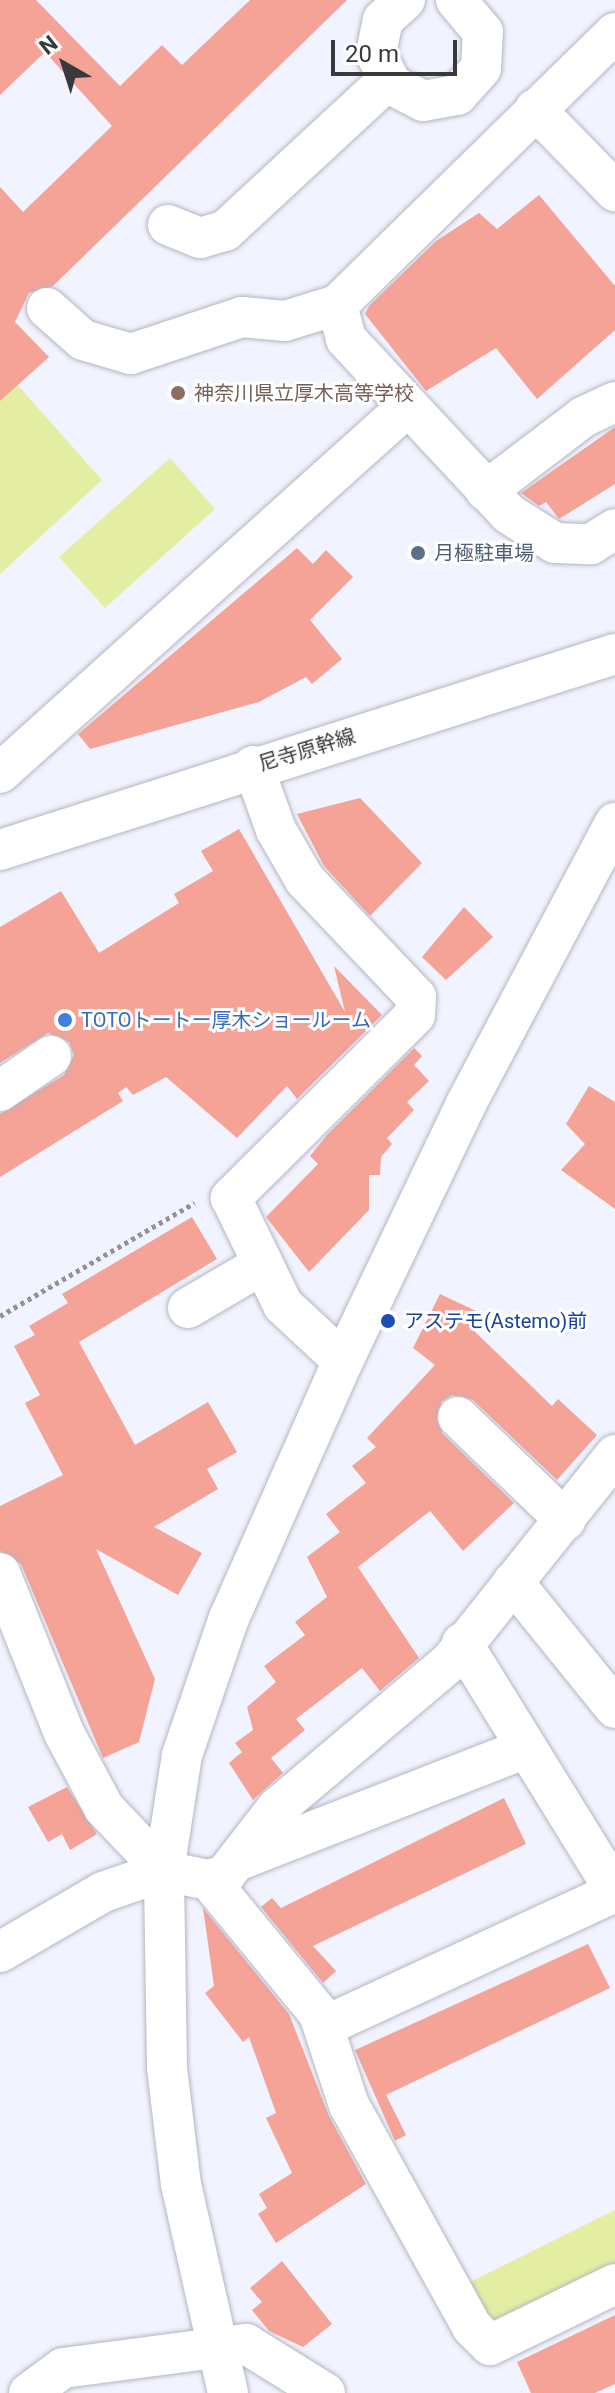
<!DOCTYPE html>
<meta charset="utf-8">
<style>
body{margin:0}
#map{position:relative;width:615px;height:2393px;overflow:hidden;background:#f1f3ff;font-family:Roboto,"Noto Sans JP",sans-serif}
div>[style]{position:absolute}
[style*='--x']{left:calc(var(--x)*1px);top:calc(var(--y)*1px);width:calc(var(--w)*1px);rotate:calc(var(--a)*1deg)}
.green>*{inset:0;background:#e4eea3}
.building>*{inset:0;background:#f5a297}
.path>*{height:5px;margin-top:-2.5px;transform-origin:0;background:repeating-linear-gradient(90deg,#91939b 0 4px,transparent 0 8px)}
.roads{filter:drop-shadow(0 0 2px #b4b6c1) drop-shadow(0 0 2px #b4b6c1)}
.minor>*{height:40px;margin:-20px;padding:0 20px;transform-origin:20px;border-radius:20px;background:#fff}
.dots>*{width:22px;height:22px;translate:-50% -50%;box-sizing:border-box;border:4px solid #fff;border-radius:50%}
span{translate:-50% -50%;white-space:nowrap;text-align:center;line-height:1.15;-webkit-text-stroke:6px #fff;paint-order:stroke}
.education-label{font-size:20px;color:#785e54}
.left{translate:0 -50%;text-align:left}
.service-label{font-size:20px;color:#4e5e75}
.street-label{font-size:20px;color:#38393d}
.shop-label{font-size:20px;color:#366cbe}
.transit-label{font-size:20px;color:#164399}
.north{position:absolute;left:24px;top:24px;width:80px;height:80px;-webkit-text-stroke:6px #fff;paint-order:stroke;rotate:321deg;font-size:22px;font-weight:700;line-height:32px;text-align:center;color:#38393d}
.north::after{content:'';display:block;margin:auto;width:28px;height:36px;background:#38393d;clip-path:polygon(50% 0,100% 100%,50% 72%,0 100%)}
.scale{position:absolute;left:331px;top:40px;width:126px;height:36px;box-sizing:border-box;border:4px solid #38393d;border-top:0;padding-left:10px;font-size:24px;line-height:28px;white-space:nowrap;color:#38393d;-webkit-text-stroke:6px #fff;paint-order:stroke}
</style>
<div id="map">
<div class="green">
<i style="clip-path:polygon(0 365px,102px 480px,0 574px)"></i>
<i style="clip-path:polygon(170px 458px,215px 509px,105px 608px,59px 557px)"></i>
<i style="clip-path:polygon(615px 2210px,615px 2276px,495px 2335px,466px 2284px)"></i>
</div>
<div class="building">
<i style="clip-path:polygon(0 0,36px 0,120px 86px,162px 45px,182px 65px,250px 0,347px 0,53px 286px,29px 293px,15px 322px,49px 357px,0 401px,0 187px,23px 212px,112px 126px,45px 52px,0 95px)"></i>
<i style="clip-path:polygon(539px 195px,615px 286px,615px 330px,537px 399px,496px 348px,426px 391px,365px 314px,369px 306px,436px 241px,479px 213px,497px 229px)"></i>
<i style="clip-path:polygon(615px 427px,615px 484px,559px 519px,546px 502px,539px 506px,521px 493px)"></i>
<i style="clip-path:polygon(297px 548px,313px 564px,326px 550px,353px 577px,310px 620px,342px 659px,312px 684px,306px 677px,259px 702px,90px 749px,78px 734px)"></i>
<i style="clip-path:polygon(360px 798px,422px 863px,370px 916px,324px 866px,297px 814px)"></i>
<i style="clip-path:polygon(239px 829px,345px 1012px,334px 966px,382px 1015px,297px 1099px,287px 1086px,237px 1138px,166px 1077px,133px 1095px,126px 1087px,118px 1093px,123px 1101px,0 1177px,0 1114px,64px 1075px,74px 1055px,69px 1042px,48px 1033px,0 1063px,0 927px,61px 891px,99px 953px,179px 903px,174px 894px,213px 871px,201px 851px)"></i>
<i style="clip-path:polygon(464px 907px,493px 937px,446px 980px,422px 957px)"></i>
<i style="clip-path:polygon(414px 1048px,422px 1056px,414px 1065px,429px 1081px,407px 1102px,414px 1110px,387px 1138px,392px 1144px,381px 1157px,380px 1175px,369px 1175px,369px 1210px,309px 1272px,266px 1217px,318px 1164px,310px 1156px,327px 1135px)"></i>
<i style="clip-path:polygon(589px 1086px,615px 1102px,615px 1209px,561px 1170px,585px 1144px,566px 1124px)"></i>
<i style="clip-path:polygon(192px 1217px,217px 1259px,79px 1342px,135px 1445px,208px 1402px,237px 1452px,207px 1469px,218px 1489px,154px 1527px,202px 1553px,178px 1595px,96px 1549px,155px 1679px,139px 1742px,103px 1758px,21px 1564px,0 1551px,0 1506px,63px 1475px,25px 1403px,40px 1395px,14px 1346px,35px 1335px,29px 1326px,68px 1303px,62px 1294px)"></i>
<i style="clip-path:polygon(440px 1294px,476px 1311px,469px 1326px,552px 1406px,558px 1399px,597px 1435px,557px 1480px,473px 1400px,452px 1395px,441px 1402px,442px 1433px,514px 1503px,463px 1551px,430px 1511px,358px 1567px,419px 1658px,380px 1691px,362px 1668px,296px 1719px,305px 1730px,271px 1758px,283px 1773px,253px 1800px,229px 1763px,242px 1752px,235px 1743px,253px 1730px,247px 1707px,276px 1682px,264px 1666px,305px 1635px,295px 1622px,327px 1597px,307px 1557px,340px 1532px,326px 1514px,366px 1483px,352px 1466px,376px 1447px,367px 1438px,435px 1365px,413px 1348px)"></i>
<i style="clip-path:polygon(67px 1787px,97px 1834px,70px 1850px,62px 1834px,48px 1842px,28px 1807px)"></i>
<i style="clip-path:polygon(504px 1798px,526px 1844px,313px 1946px,336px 1971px,323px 1983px,261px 1907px,272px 1898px,281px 1908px)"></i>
<i style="clip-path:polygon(203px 1908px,289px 2014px,329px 2116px,366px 2184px,276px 2243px,258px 2214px,267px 2208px,259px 2194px,292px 2173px,266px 2118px,276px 2113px,249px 2037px,243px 2042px,205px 1993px,214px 1986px)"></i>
<i style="clip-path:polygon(588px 1944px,610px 1988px,386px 2095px,406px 2135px,395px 2141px,355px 2050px)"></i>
<i style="clip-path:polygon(282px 2261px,332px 2324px,303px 2347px,269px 2331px,252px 2310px,262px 2302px,250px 2288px)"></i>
<i style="clip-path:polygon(615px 2315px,615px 2384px,595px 2393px,531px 2393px,517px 2362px)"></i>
</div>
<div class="path">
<i style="--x:0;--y:1316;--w:225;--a:-30.2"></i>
</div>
<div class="roads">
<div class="minor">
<i style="--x:405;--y:0;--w:30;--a:138"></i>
<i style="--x:383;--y:20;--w:35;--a:102"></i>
<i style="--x:376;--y:54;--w:35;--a:63"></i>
<i style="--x:392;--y:85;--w:35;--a:27"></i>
<i style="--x:423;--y:101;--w:35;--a:-10"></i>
<i style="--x:457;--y:95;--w:36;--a:-48"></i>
<i style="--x:481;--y:68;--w:36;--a:-87"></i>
<i style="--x:483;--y:32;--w:42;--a:-130.2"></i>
<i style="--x:615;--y:33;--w:389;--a:135.6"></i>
<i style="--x:337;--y:305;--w:35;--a:75"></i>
<i style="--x:346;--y:339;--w:239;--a:47"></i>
<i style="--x:509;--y:514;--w:54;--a:32.2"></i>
<i style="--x:555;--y:543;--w:36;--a:2"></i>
<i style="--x:591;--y:544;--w:28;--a:-32"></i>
<i style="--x:535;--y:109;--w:115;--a:45.7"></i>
<i style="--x:168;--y:225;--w:35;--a:22"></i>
<i style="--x:200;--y:238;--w:26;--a:-16"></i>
<i style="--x:225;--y:231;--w:222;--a:-42.8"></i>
<i style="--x:47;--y:308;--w:48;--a:41.6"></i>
<i style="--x:83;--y:340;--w:50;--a:16.3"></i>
<i style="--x:131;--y:354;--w:117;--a:-18.4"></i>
<i style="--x:242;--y:317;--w:43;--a:5.3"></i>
<i style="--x:285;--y:321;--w:54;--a:-17.1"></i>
<i style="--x:486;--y:491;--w:122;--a:-37.3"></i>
<i style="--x:583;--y:417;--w:35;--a:-25"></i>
<i style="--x:253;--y:766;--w:68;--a:70.2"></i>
<i style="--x:276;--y:830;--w:58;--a:59.9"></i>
<i style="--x:305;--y:880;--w:161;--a:46.5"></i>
<i style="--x:416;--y:997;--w:18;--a:93"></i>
<i style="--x:415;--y:1015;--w:260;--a:135.2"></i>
<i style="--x:231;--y:1198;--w:119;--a:64.1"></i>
<i style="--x:283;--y:1305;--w:82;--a:43"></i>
<i style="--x:0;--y:773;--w:546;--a:-41.96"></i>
<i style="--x:0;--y:850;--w:645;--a:-17.68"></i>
<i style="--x:0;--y:1091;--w:62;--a:-34.5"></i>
<i style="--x:188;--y:1308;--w:87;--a:-30.4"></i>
<i style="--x:458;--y:1417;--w:149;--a:43.9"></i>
<i style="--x:0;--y:1573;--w:172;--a:68.2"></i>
<i style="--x:64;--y:1733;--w:85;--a:61.9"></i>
<i style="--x:104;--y:1808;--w:87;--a:46.4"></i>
<i style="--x:513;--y:1582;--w:162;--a:51"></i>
<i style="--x:462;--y:1643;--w:291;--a:58.3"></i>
<i style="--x:239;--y:1860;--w:308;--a:-21.3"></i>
<i style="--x:209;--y:1880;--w:173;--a:50.6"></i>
<i style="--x:319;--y:2014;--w:96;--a:71.8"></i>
<i style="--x:349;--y:2105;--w:254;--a:61"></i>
<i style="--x:472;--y:2327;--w:25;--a:45"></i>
<i style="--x:490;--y:2345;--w:139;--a:-26"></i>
<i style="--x:0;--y:1952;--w:119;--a:-30.2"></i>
<i style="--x:103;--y:1892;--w:65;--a:-19"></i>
<i style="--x:164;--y:1871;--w:46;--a:11.3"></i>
<i style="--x:209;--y:1880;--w:17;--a:-17"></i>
<i style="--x:225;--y:1875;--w:85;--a:-52.2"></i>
<i style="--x:277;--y:1808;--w:226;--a:-40.2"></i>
<i style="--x:450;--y:1662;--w:265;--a:-51.4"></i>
<i style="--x:325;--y:2026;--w:319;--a:-24.8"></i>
<i style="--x:29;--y:2393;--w:42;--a:-36.3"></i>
<i style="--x:63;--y:2368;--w:185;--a:-7.5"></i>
<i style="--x:246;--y:2344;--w:93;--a:31.8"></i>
<i style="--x:228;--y:2393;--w:213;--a:-102.7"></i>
<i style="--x:181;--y:2185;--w:119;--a:-96.8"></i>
<i style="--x:167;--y:2067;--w:196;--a:-90.9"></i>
<i style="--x:164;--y:1871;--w:117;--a:-81.2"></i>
<i style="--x:182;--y:1755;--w:145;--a:-71.1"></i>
<i style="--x:229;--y:1618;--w:281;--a:-66.1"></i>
<i style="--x:343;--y:1361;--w:285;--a:-64.4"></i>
<i style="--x:466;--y:1104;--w:318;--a:-62.1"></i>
</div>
</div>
<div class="dots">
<i style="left:178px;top:393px;background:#8d6e63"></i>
<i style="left:418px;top:553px;background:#5c6f8a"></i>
<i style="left:65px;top:1020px;background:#3f7fe0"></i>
<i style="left:388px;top:1321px;background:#1a4fb4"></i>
</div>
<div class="education-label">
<span class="left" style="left:194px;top:393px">神奈川県立厚木高等学校</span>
</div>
<div class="service-label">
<span class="left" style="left:434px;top:553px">月極駐車場</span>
</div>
<div class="street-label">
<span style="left:307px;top:750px;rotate:-17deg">尼寺原幹線</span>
</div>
<div class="shop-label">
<span class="left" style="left:81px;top:1020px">TOTOトートー厚木ショールーム</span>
</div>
<div class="transit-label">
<span class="left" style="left:404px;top:1321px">アステモ(Astemo)前</span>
</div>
<div class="north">N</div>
<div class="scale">20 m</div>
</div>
